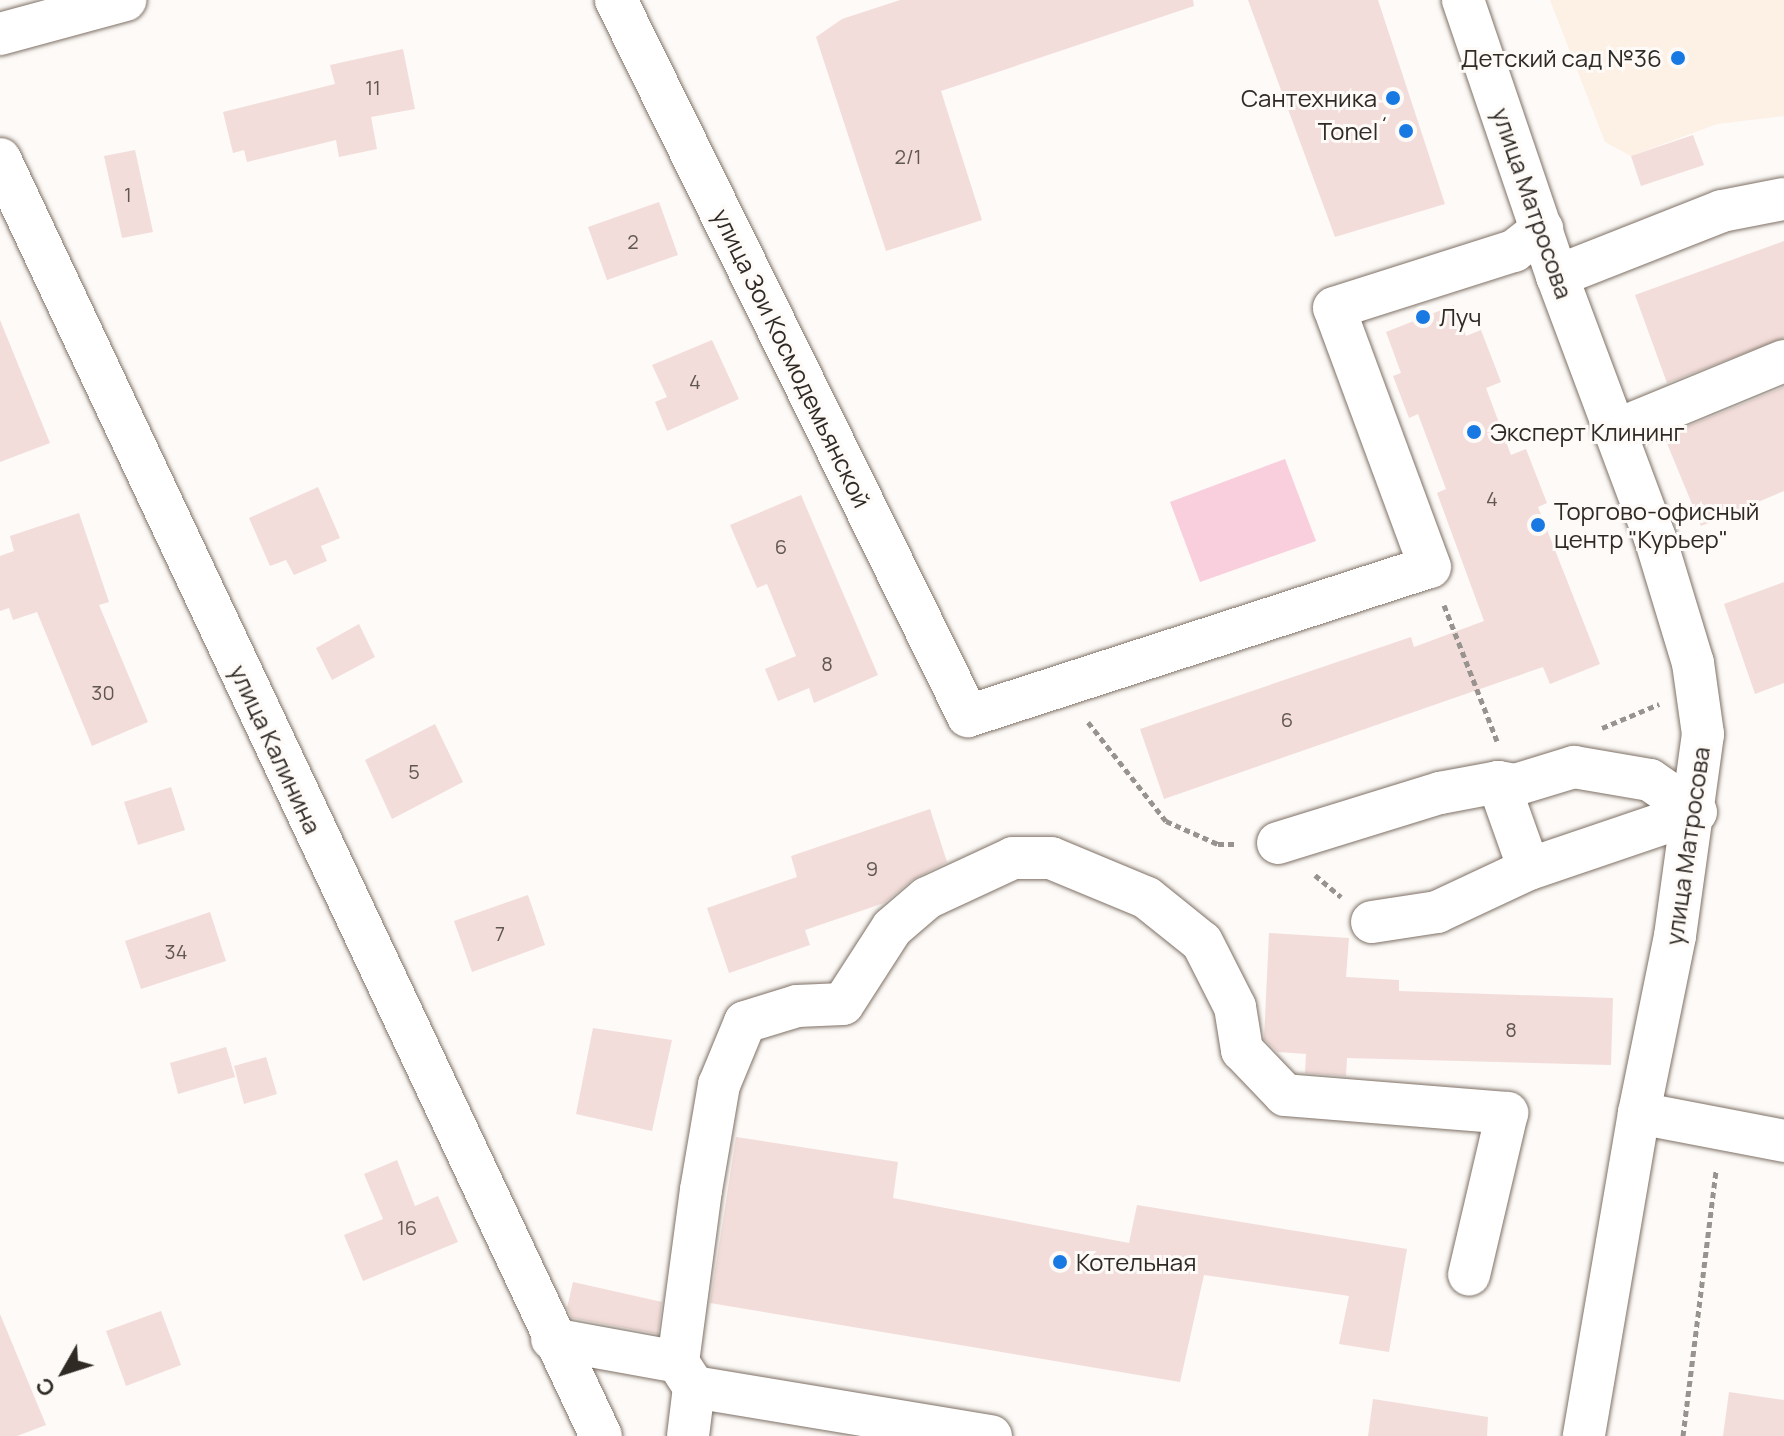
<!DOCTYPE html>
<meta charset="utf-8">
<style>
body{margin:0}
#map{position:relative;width:1784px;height:1436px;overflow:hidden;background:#fdfaf7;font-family:Manrope,sans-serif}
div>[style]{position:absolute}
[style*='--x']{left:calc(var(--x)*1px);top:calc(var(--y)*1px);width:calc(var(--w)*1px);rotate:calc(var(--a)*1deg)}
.built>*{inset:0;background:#fdf0e5}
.green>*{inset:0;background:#f9cfde}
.building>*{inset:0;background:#f3ddda}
.path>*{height:5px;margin-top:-2.5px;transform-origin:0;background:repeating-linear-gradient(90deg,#98938f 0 6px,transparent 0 10px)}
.roads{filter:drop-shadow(0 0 2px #7f7166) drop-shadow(0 0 2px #7f7166)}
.minor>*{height:42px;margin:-21px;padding:0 21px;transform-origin:21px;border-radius:21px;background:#fff}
.dots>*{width:22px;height:22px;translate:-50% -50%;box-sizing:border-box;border:4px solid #fdfaf7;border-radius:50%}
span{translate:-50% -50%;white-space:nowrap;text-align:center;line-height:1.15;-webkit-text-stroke:6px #fdfaf7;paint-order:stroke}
.number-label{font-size:20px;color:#615752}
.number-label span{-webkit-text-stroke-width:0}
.poi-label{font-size:24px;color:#302a25}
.right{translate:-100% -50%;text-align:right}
.left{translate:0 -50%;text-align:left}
.street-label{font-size:24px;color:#302a25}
.north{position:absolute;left:24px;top:1332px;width:80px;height:80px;-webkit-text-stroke:6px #fdfaf7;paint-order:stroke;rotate:231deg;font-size:22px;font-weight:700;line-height:32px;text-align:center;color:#302a25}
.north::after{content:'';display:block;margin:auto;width:28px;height:36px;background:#302a25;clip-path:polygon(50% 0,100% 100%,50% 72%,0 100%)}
</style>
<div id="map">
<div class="built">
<i style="clip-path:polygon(1550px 0,1784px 0,1784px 116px,1717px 124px,1631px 156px,1605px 142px)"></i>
</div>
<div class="green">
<i style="clip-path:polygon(1285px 459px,1316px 541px,1200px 582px,1170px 502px)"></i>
</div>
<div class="building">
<i style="clip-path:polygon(900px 0,1193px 0,1194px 6px,941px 91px,982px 220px,886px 251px,816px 37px,842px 19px)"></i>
<i style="clip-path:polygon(1248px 0,1378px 0,1445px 204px,1335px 237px)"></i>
<i style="clip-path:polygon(403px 49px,415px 109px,371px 117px,377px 149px,339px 157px,336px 140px,247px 162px,244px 150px,233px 153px,223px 112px,335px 84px,330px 65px)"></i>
<i style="clip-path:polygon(1693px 135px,1704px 165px,1641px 186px,1631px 156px)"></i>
<i style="clip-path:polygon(135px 150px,153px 232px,122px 238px,104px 156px)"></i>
<i style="clip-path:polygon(659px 202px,678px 255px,607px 280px,588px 227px)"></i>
<i style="clip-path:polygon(1784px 241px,1784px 338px,1667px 383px,1635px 295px)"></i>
<i style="clip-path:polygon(1454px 305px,1466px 336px,1481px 330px,1501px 382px,1486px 388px,1511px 455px,1526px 449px,1547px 503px,1538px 507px,1600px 664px,1550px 684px,1543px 667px,1164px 799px,1140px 729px,1411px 637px,1414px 647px,1484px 621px,1437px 493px,1446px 489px,1418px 414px,1409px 418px,1393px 376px,1401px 373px,1386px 332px)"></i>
<i style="clip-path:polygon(0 320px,50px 443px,0 462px)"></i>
<i style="clip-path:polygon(712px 340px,739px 399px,667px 431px,655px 402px,667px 397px,652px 365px)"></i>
<i style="clip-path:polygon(1784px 387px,1784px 491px,1701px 526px,1664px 436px)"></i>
<i style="clip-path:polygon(318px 487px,340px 538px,321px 546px,327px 561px,294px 575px,286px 560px,270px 566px,249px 518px)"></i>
<i style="clip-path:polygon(801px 495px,878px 675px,814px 703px,809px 688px,778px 701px,765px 669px,796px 656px,767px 584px,757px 588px,730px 525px)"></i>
<i style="clip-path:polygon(79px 513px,109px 602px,99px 605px,148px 722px,92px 746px,37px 612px,13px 620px,9px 608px,0 611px,0 556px,14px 551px,10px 536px)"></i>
<i style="clip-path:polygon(1784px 582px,1784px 683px,1755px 694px,1724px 604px)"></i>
<i style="clip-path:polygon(359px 624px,375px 657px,332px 680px,316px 648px)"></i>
<i style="clip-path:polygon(435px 724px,463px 782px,392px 819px,365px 760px)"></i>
<i style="clip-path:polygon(171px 787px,185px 830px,138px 845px,124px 802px)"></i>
<i style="clip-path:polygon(930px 809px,947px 862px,912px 880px,884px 903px,805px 930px,810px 945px,729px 973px,707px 908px,797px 877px,791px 856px)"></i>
<i style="clip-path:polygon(528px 895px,545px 945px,472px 972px,454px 921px)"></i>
<i style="clip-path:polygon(210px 912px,226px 961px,141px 989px,125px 941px)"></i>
<i style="clip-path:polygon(1269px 933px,1349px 938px,1346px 977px,1399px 980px,1399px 991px,1613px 998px,1611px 1065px,1347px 1058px,1346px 1076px,1305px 1073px,1306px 1054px,1278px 1052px,1264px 1039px)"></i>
<i style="clip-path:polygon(593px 1028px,672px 1040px,652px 1131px,576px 1114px)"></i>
<i style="clip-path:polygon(226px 1047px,235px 1077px,178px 1094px,170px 1063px)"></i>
<i style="clip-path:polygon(266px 1057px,277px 1094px,244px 1104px,234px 1066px)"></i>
<i style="clip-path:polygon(736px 1137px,898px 1162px,893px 1198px,1129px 1243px,1137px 1205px,1407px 1249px,1389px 1352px,1339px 1344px,1349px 1296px,1204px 1275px,1180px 1382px,710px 1303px)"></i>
<i style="clip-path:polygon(397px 1160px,415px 1206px,438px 1196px,458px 1242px,363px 1281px,344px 1235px,383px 1219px,364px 1174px)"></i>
<i style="clip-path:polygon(573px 1282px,662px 1302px,658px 1334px,572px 1318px,567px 1308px)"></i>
<i style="clip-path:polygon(161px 1311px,181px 1365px,126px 1386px,106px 1331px)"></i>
<i style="clip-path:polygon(0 1314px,46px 1425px,17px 1436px,0 1436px)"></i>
<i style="clip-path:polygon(1729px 1392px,1784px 1400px,1784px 1436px,1723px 1436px)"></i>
<i style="clip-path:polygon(1373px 1399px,1488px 1417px,1487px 1436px,1368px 1436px)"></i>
</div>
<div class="path">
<i style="--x:1444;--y:605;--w:146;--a:68.7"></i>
<i style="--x:1088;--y:722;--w:126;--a:51.8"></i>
<i style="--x:1166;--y:821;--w:57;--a:23.9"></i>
<i style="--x:1218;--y:844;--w:19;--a:0"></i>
<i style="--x:1602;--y:728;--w:62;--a:-22.8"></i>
<i style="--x:1315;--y:875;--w:34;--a:40"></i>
<i style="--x:1683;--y:1436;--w:267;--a:-82.9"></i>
</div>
<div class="roads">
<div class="minor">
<i style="--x:616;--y:0;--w:798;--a:63.82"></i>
<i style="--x:968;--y:716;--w:485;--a:-17.9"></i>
<i style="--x:1430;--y:567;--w:276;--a:-110.3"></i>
<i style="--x:1334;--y:308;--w:189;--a:-17.6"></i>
<i style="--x:1514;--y:251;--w:36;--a:-38"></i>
<i style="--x:1463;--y:0;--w:292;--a:71.2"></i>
<i style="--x:1557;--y:276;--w:280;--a:69.5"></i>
<i style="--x:1655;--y:538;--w:131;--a:73.1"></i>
<i style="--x:1693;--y:663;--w:72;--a:82"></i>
<i style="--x:1703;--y:734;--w:204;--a:97.9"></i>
<i style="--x:1675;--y:936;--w:181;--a:101.5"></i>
<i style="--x:1639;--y:1113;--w:328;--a:99.7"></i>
<i style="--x:0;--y:34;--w:130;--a:-15.2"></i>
<i style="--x:0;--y:159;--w:1411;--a:64.8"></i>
<i style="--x:1557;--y:276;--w:177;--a:-21.5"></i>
<i style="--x:1722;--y:211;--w:63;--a:-11"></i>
<i style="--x:1614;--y:431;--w:184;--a:-22.4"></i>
<i style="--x:1498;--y:782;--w:17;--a:10"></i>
<i style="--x:1515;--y:785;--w:62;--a:-17"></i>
<i style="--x:1574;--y:767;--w:77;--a:9.7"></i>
<i style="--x:1650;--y:780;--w:56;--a:34.8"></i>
<i style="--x:1278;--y:843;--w:170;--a:-17.2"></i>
<i style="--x:1440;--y:793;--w:59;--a:-10.7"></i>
<i style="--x:1498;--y:782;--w:92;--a:70.4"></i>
<i style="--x:1529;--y:869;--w:176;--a:-18.8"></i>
<i style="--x:1372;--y:922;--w:66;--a:-8.7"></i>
<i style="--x:1437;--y:912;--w:102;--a:-25.1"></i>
<i style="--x:1639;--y:1113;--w:148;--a:10.9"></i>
<i style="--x:552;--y:1339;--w:128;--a:10.3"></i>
<i style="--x:694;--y:1387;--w:301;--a:9.4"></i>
<i style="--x:688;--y:1436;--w:49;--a:-83"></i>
<i style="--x:694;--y:1387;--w:30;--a:-123"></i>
<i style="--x:678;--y:1362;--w:174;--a:-82.4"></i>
<i style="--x:701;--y:1190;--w:107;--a:-80.3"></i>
<i style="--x:719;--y:1085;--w:68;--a:-67.6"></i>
<i style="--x:745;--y:1022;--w:54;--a:-17.1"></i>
<i style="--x:797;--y:1006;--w:46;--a:-2.5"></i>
<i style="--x:843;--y:1004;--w:90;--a:-57.2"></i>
<i style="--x:892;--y:928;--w:46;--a:-40.6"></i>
<i style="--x:927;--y:898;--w:95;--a:-24.9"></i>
<i style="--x:1013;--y:858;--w:38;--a:0"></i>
<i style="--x:1051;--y:858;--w:104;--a:22.6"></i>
<i style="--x:1147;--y:898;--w:70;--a:38.7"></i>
<i style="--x:1202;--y:942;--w:73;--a:63.1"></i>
<i style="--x:1235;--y:1007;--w:44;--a:80.8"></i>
<i style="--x:1242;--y:1050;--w:62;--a:46.3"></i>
<i style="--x:1285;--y:1095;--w:223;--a:4.6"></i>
<i style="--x:1507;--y:1113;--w:166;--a:103.2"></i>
</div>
</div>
<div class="dots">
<i style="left:1678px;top:58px;background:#1979e2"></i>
<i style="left:1393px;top:98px;background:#1979e2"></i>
<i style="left:1406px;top:131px;background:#1979e2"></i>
<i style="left:1423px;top:317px;background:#1979e2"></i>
<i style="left:1474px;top:432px;background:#1979e2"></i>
<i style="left:1538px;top:525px;background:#1979e2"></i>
<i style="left:1060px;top:1262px;background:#1979e2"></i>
</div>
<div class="number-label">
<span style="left:373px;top:87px">11</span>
<span style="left:908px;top:156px">2/1</span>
<span style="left:128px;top:194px">1</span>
<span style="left:633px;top:241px">2</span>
<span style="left:695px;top:381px">4</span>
<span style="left:1492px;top:498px">4</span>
<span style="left:781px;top:546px">6</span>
<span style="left:827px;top:663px">8</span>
<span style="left:103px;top:692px">30</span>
<span style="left:1287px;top:719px">6</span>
<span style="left:414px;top:771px">5</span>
<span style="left:872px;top:868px">9</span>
<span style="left:500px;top:933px">7</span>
<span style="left:176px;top:951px">34</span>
<span style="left:1511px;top:1029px">8</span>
<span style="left:407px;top:1227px">16</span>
</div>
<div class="poi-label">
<span class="right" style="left:1662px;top:58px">Детский сад №36</span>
<span class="right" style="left:1377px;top:98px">Сантехника</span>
<span class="right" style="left:1390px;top:131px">Tonel´</span>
<span class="left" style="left:1439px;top:317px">Луч</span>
<span class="left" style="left:1490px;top:432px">Эксперт Клининг</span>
<span class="left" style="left:1554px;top:525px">Торгово-офисный<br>центр "Курьер"</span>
<span class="left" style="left:1076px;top:1262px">Котельная</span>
</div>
<div class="street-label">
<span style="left:1533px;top:203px;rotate:71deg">улица Матросова</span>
<span style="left:792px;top:358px;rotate:64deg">улица Зои Космодемьянской</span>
<span style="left:276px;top:749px;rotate:65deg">улица Калинина</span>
<span style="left:1687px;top:846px;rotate:-82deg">улица Матросова</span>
</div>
<div class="north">С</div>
</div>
